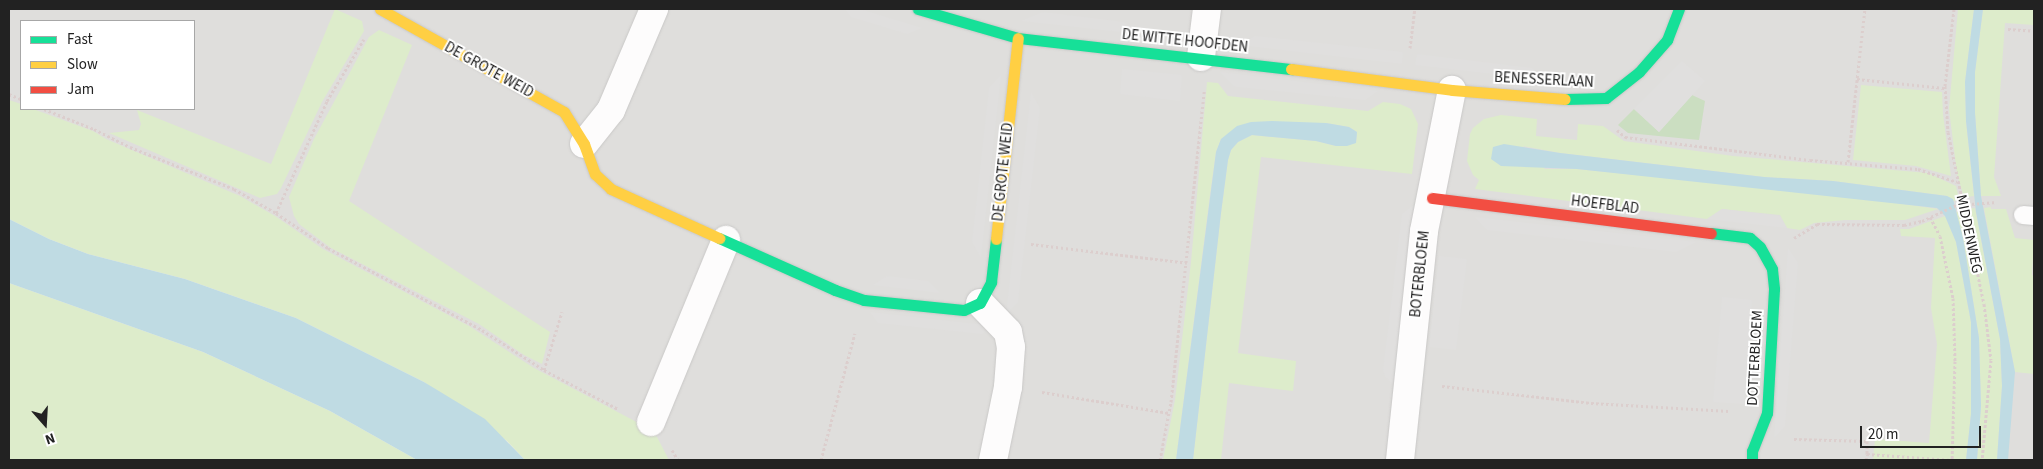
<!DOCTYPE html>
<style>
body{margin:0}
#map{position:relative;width:2043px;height:469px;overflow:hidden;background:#f0eeeb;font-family:"Source Sans 3",sans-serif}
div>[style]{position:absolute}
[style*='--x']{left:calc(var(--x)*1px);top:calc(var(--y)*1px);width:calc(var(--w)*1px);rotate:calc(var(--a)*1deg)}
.residential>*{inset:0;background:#dfdedc}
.grass>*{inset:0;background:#ddeccb}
.forest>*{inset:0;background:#cbdec1}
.parking>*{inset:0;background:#e0dfde}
.water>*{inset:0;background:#bfdbe3}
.path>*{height:3px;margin-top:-1.5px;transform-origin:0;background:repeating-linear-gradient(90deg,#dccecd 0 2.5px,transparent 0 5px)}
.roads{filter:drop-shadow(0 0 1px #c9c8c7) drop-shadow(0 0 1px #c9c8c7)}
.lane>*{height:18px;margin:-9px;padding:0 9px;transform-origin:9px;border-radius:9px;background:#fdfcfc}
.street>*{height:28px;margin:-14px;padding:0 14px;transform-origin:14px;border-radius:14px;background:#fdfcfc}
.fast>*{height:11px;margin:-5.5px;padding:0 5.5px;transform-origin:5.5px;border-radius:5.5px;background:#16e098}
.slow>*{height:11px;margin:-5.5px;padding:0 5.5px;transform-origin:5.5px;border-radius:5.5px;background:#ffcf43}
.jam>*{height:11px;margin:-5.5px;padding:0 5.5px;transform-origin:5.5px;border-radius:5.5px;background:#f24e42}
span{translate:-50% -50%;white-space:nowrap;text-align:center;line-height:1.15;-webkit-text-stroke:4px #fff;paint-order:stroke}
.street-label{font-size:15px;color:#222}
.frame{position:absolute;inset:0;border:10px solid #222;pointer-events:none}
.legend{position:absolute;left:20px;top:20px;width:175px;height:90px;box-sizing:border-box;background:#fff;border:1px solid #a7a7a7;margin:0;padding:6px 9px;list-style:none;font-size:15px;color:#222}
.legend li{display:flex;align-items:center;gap:10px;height:25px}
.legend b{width:25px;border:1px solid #a7a7a7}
.north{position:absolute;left:20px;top:399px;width:50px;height:50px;-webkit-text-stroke:4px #fff;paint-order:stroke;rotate:161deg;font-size:14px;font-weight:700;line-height:20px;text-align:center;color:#222}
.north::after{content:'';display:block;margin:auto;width:18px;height:22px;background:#222;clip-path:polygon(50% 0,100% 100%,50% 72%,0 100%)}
.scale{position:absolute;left:1860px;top:426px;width:121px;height:22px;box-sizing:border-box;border:2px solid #222;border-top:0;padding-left:6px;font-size:15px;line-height:18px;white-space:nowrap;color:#222;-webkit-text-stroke:4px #fff;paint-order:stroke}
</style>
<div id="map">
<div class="residential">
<i style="clip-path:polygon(evenodd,9px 9px,2034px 9px,2034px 460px,616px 460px,9px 147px,9px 9px,21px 21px,194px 21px,194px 109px,21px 109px,21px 21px)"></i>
</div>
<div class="grass">
<i style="clip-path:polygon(335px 9px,362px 21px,364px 31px,322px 102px,281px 188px,277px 194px,260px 198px,109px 133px,139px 130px,141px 124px,137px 110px,271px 164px)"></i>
<i style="clip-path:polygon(1958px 9px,1974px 9px,1965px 82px,1966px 121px,1974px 196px,1967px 197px,1963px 194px,1957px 174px,1949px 109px)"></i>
<i style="clip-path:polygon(1983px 9px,2034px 9px,2034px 25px,2005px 23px,1994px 177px,2001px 196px,1981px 196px,1975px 113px,1975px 72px)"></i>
<i style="clip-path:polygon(379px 30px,412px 45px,349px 201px,550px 332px,542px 364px,524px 355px,479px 324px,331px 248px,299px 224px,294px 216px,289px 197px,314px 139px,369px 37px)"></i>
<i style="clip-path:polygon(1207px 82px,1218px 83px,1228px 96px,1368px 111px,1383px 102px,1400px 104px,1411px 109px,1418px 124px,1412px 174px,1261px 157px,1238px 353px,1296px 361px,1293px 391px,1229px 383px,1221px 460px,1193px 460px,1221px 213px,1228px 160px,1231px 150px,1238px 142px,1252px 135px,1316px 141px,1336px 146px,1356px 143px,1357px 132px,1349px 127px,1326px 123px,1221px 139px,1216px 152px,1210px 195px,1176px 460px,1163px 460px,1175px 400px,1191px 262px)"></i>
<i style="clip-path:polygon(1861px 85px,1942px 92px,1943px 114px,1951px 176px,1916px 166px,1853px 160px)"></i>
<i style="clip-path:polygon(9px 100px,21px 104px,21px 109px,33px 109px,93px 131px,106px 139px,240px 196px,275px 216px,323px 249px,469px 326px,534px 368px,648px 428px,657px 437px,669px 460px,525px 460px,507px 441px,424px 382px,296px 318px,185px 279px,88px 254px,49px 239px,9px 219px)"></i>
<i style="clip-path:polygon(1501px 115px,1537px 119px,1536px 136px,1577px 140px,1578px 124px,1603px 126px,1624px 141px,1733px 156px,1928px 173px,1956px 186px,1959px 199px,1954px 201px,1947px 196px,1833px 181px,1764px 177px,1560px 153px,1523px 146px,1545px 169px,1577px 169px,1848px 196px,1938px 209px,1905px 220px,1845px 220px,1814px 223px,1800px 230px,1787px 228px,1780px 215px,1722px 209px,1707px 219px,1475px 189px,1479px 180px,1473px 175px,1467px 161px,1470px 134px,1473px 128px,1484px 119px)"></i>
<i style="clip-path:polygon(1991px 207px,1991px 209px,2006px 209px,2015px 238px,2034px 240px,2032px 275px,2034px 276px,2034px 374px,2015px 372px,1984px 208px)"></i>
<i style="clip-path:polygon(1975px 208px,2000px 339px,2002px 386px,1997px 460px,1977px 460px,1981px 406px,1979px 338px,1963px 238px,1956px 213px,1959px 210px)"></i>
<i style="clip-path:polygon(1945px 216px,1956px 242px,1971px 322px,1971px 414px,1966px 460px,1873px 460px,1875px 439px,1929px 443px,1937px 344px,1931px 308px,1935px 238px,1901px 236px,1900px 229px,1909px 229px)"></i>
<i style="clip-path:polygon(9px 283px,203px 352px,330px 411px,417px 460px,9px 460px)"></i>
</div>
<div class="forest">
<i style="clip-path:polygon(1692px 95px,1705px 101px,1699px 140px,1628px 133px,1618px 125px,1634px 109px,1659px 132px)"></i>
</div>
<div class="parking">
<i style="clip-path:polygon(845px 9px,860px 9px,922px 28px,907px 34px,851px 17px)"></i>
<i style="clip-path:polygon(1043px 12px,1124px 22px,1139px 34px,1021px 21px)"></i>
<i style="clip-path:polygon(1255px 36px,1403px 52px,1402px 64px,1239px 45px)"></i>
<i style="clip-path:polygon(1417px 54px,1532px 68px,1545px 80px,1415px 65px)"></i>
<i style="clip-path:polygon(1682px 61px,1705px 81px,1659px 132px,1634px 109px)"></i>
<i style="clip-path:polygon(1122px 69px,1182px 75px,1180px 101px,1120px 94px)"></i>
<i style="clip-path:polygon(1220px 72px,1378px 91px,1365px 100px,1238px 87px,1234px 86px)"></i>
<i style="clip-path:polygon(1001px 75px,981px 258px,972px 242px,989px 88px)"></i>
<i style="clip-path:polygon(1031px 92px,1040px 108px,1018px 302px,1006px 314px)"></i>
<i style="clip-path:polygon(1420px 200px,1394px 385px,1385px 377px,1383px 370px,1402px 214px)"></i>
<i style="clip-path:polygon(1722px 209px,1780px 216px,1787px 228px,1707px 219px)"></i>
<i style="clip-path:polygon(1475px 217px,1696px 242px,1676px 252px,1487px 230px)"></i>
<i style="clip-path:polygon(1788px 248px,1798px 263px,1785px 426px,1774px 438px)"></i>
<i style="clip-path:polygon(1439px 256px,1467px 259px,1456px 350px,1429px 347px)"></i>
<i style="clip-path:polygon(887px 276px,928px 281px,940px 293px,873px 285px)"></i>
<i style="clip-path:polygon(1722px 297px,1752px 300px,1744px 404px,1713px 402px)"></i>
<i style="clip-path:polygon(870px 312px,994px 326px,982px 334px,878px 323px)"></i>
</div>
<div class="water">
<i style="clip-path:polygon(1974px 9px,1983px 9px,1975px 72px,1975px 113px,1981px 196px,2015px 372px,2008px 460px,1997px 460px,2002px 386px,2000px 339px,1976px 212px,1966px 121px,1965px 82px)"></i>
<i style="clip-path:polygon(1272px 121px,1326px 123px,1349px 127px,1357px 132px,1356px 143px,1347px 146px,1336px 146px,1316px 141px,1252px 135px,1238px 142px,1231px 150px,1228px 160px,1221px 213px,1193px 460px,1176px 460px,1216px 152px,1221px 139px,1237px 126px,1251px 122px)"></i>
<i style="clip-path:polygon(1504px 144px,1560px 153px,1764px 177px,1833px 181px,1947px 196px,1953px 199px,1963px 238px,1979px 338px,1981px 406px,1977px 460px,1966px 460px,1971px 414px,1971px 322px,1956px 242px,1945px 216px,1937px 208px,1577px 169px,1501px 166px,1491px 159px,1493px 147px)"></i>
<i style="clip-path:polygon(9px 219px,49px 239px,88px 254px,185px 279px,296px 318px,424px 382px,485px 419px,525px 460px,417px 460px,330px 411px,203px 352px,9px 283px)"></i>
</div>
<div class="path">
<i style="--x:1954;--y:9;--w:78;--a:96.7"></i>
<i style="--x:1945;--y:86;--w:46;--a:86.3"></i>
<i style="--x:1948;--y:132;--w:176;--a:78.2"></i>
<i style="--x:1984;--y:304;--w:56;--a:82.9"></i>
<i style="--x:1991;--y:360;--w:100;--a:95.1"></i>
<i style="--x:2008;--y:29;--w:26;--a:4"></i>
<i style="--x:1410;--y:48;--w:39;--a:-83"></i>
<i style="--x:1857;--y:79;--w:88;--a:5.8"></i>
<i style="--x:9;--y:94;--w:13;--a:23"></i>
<i style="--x:44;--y:109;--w:54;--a:21.8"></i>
<i style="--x:94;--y:129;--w:40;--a:26.6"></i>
<i style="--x:130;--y:147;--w:112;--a:22"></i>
<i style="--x:234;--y:189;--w:48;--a:29.7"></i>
<i style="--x:276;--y:213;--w:63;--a:33.9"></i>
<i style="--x:328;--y:248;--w:174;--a:28"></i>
<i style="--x:482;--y:330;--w:74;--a:32.8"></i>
<i style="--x:544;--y:370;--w:84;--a:27.8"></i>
<i style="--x:1617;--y:130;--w:11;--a:41"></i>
<i style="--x:1625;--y:137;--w:186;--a:7.1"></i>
<i style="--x:1810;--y:160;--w:108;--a:4.8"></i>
<i style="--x:1918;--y:169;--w:41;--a:18.4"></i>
<i style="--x:1848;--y:162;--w:154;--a:-83.7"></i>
<i style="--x:276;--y:213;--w:123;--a:-65.5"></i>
<i style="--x:327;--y:101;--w:72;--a:-59.2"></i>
<i style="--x:1930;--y:217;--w:21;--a:62"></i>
<i style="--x:1940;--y:236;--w:63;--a:78.2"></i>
<i style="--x:1953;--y:298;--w:63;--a:88.2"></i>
<i style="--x:1955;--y:361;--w:99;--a:91.7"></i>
<i style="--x:1794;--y:238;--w:27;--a:-31"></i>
<i style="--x:1817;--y:224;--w:87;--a:0.7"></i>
<i style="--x:1904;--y:225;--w:18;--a:-13"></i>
<i style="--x:1922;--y:221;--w:38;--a:-25"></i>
<i style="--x:1957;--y:205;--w:40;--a:-4.3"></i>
<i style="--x:1031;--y:244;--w:157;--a:6.9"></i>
<i style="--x:544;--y:370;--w:61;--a:-72.8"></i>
<i style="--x:1442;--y:386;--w:150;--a:6.5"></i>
<i style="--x:1591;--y:403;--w:138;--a:3.3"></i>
<i style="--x:1042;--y:392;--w:129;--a:9.4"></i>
<i style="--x:1794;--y:439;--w:73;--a:1.6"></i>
<i style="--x:1867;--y:441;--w:13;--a:90"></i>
<i style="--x:672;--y:450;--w:12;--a:59"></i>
<i style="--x:821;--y:460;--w:131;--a:-75"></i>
<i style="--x:1160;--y:460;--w:59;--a:-79.3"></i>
<i style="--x:1171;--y:402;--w:313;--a:-83.9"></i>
<i style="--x:1787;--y:460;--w:10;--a:0"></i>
<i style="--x:1866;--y:460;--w:6;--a:-81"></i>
<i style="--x:1867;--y:454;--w:85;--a:4"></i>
</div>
<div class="roads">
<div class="lane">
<i style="--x:2023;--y:215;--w:11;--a:5"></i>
</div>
<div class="street">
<i style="--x:1201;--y:57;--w:48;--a:-82.9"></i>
<i style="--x:584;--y:144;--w:43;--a:-51.5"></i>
<i style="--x:611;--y:110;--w:110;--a:-66.9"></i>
<i style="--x:980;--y:303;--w:40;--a:46"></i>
<i style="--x:1008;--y:332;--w:15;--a:79"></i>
<i style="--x:1011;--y:347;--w:40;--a:94.3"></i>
<i style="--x:1008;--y:387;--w:75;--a:101.6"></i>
<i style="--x:651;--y:422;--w:197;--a:-67.6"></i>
<i style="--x:1400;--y:460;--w:230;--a:-84"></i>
<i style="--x:1424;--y:231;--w:144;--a:-78.8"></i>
</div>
<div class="fast">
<i style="--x:918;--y:9;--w:104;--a:16.2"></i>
<i style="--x:1018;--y:38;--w:275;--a:6.5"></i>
<i style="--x:1565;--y:99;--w:41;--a:-1.4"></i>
<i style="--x:1606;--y:98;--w:42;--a:-38.2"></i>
<i style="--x:1639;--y:72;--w:43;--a:-48.8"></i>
<i style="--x:1667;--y:40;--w:33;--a:-69"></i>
<i style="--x:1711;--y:233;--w:39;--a:7"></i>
<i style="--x:1750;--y:238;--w:13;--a:42"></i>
<i style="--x:1760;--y:247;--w:25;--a:61"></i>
<i style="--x:1772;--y:269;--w:20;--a:84"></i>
<i style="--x:1774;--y:289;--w:124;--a:93.2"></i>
<i style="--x:1767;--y:413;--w:41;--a:111.5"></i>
<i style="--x:1752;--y:451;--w:9;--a:90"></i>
<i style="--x:719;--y:238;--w:127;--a:24.1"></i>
<i style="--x:835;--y:290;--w:31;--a:19"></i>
<i style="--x:864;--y:300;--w:100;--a:5.7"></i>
<i style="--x:964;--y:310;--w:17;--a:-24"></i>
<i style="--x:980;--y:303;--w:24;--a:-62"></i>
<i style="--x:991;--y:282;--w:43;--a:-83.4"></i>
</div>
<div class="slow">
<i style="--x:380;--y:9;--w:211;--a:29.2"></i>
<i style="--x:564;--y:112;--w:38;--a:58"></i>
<i style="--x:584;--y:144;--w:32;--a:70"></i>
<i style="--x:595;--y:174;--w:22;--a:43"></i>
<i style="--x:611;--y:189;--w:119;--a:24.4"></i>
<i style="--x:1291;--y:69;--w:162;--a:7.4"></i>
<i style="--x:1452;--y:90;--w:113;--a:4.6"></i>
<i style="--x:996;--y:239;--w:202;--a:-83.8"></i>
</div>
<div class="jam">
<i style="--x:1432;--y:198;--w:281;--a:7.2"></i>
</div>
</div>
<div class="street-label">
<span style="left:1185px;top:41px;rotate:6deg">DE WITTE HOOFDEN</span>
<span style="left:489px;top:70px;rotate:29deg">DE GROTE WEID</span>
<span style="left:1544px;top:80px;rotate:3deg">BENESSERLAAN</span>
<span style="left:1003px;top:172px;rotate:-84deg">DE GROTE WEID</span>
<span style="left:1605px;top:205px;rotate:7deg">HOEFBLAD</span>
<span style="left:1969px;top:234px;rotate:78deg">MIDDENWEG</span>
<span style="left:1420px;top:274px;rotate:-84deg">BOTERBLOEM</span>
<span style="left:1755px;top:358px;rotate:-87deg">DOTTERBLOEM</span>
</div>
<div class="frame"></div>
<ul class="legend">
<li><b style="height:6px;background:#16e098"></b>Fast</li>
<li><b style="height:6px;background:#ffcf43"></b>Slow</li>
<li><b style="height:6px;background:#f24e42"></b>Jam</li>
</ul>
<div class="north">N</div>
<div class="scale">20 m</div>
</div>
